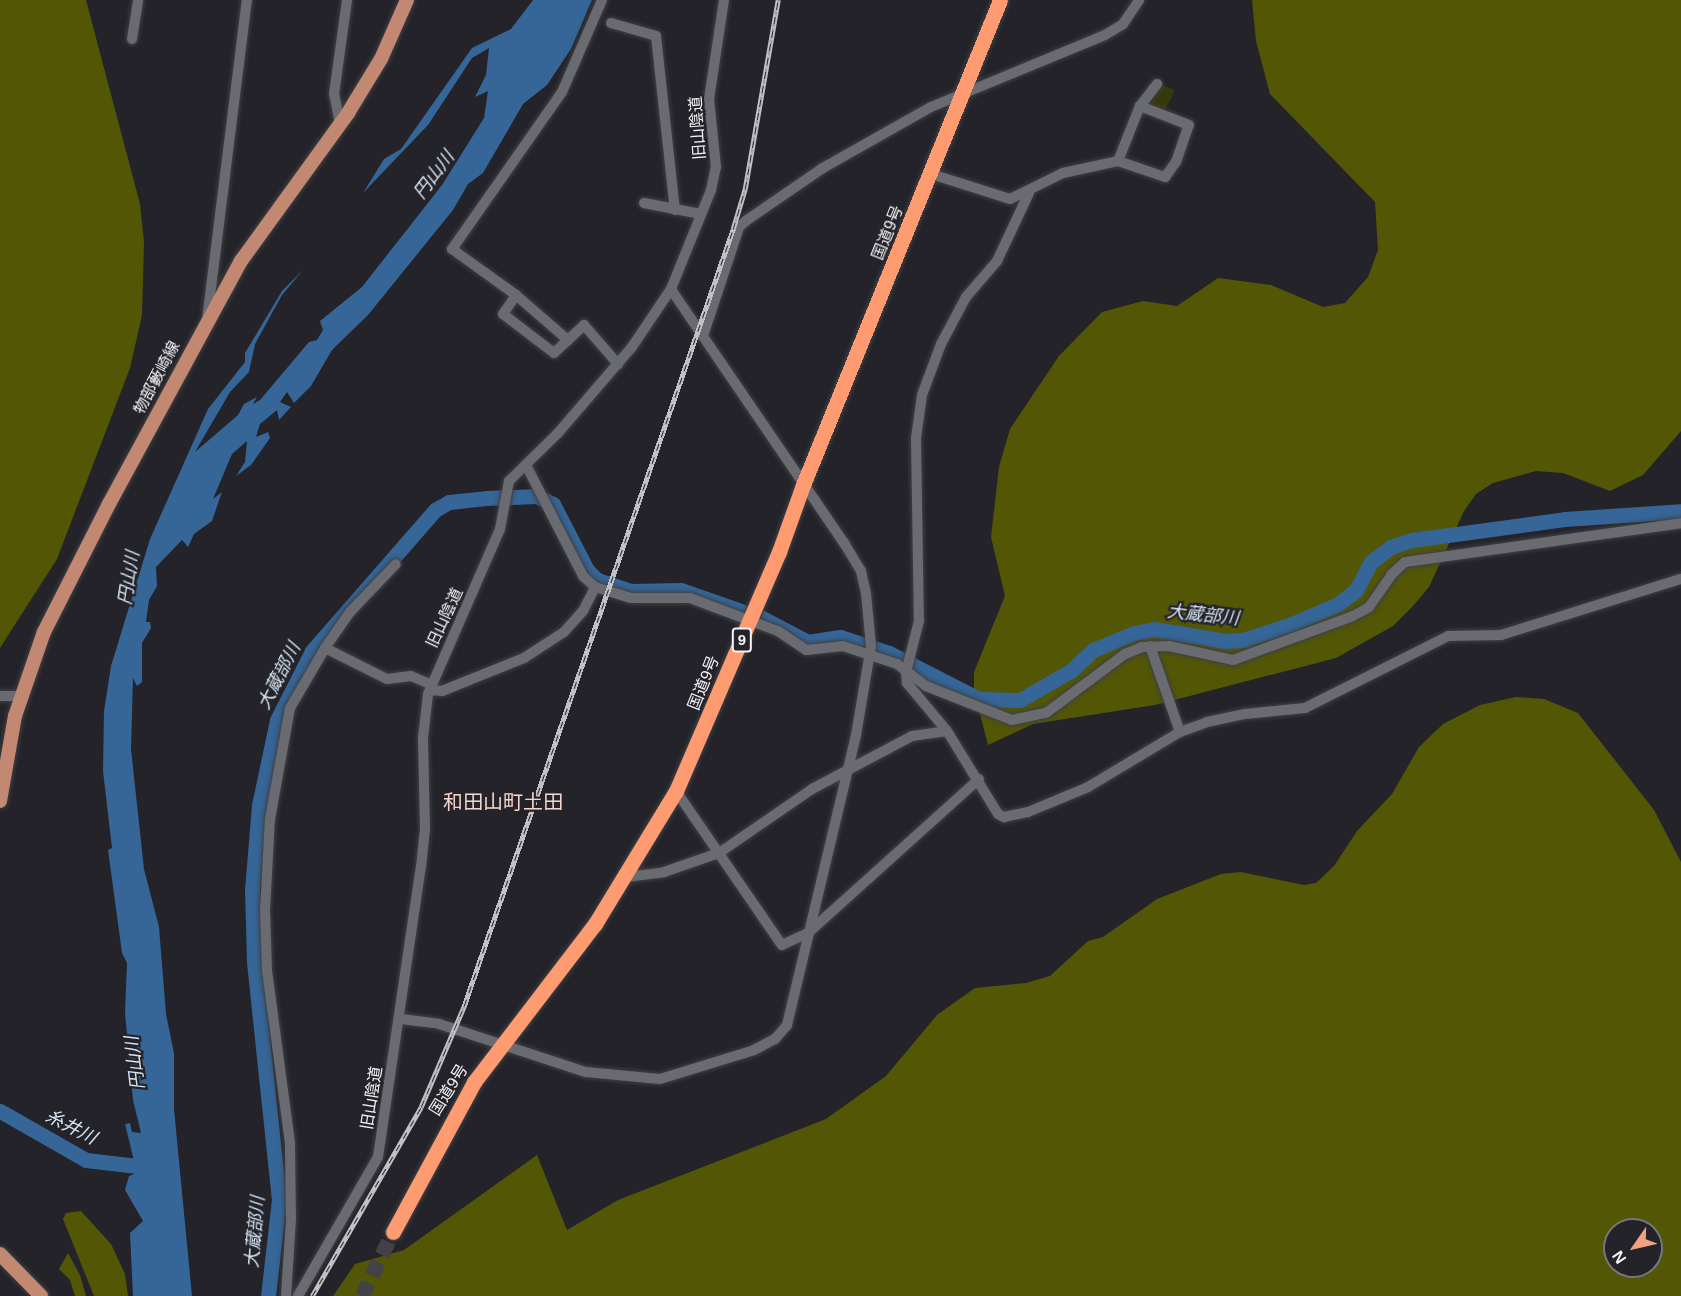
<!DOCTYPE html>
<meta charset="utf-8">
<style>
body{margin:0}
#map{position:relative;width:1681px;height:1296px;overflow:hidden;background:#232329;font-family:Arial,"Noto Sans JP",sans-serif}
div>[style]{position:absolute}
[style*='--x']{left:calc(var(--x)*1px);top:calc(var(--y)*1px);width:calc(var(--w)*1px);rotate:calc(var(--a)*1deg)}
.green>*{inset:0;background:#36390b}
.forest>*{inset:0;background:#535705}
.water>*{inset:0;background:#356697}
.river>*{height:15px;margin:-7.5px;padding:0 7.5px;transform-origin:7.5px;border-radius:7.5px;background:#356697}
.highway-tunnel>*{height:15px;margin-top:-7.5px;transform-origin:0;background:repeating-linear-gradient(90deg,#424248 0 15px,transparent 0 23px)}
.roads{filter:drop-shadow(0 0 2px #3f3f44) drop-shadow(0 0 2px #3f3f44)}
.minor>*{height:10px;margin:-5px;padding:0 5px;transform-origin:5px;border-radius:5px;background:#6a6b71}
.major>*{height:14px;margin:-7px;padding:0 7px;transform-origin:7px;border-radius:7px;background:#c38871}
.highway>*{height:15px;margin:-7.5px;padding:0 7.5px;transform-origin:7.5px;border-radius:7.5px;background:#fe9b71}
.rail>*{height:4.5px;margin-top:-2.25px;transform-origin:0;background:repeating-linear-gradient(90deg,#232329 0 7px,#c1c1c5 0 14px);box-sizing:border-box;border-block:2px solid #c1c1c5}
span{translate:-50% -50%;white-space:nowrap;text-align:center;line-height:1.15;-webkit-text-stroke:4.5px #232329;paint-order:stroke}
.shield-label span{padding:2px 4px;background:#232329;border:2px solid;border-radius:4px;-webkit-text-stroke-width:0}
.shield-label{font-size:15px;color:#f3f3f7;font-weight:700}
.street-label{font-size:16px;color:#f3f3f7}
.water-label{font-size:18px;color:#d5e3f2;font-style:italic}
.quarter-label{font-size:20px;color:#f5d5c9}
.north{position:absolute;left:1603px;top:1218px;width:60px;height:60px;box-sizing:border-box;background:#232329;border:2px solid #76767b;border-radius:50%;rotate:236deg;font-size:16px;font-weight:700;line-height:24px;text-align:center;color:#f3f3f7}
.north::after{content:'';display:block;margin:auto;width:21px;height:27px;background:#f3a081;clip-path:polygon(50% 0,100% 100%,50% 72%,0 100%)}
</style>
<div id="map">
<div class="green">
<i style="clip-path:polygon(1161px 84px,1175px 90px,1164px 112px,1145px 105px)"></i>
</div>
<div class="forest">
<i style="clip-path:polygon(0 0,86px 0,140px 204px,144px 242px,142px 315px,130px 368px,57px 559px,0 648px)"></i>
<i style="clip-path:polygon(1252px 0,1681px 0,1681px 431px,1643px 475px,1610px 491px,1563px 473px,1536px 471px,1493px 483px,1476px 494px,1464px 511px,1429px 587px,1413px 606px,1393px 626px,1336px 658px,1155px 705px,1033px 724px,988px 745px,974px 690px,974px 672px,1005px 596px,991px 537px,999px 467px,1010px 429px,1059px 356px,1102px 312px,1143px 301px,1177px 306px,1218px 278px,1271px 285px,1323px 307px,1345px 303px,1368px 277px,1378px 250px,1375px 202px,1270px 94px,1256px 41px)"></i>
<i style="clip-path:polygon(evenodd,1516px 697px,1544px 699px,1578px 713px,1654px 810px,1681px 862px,1681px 1296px,333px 1296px,355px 1264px,404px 1250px,537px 1155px,567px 1230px,618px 1200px,826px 1119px,886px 1076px,937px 1015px,975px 988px,1026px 983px,1050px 976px,1088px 941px,1103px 937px,1157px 899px,1221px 874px,1241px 872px,1304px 885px,1316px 883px,1334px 866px,1357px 831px,1392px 794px,1419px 747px,1443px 724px,1480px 705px,1516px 697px,1615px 1230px,1651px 1230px,1651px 1266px,1615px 1266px,1615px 1230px)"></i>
<i style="clip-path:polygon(81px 1211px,111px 1244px,125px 1274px,128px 1296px,94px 1296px,63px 1219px,66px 1213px)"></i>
<i style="clip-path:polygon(68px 1253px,80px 1275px,86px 1296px,75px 1296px,70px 1280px,59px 1269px)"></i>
</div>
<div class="water">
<i style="clip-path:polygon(533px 0,592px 0,571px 49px,547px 85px,523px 104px,483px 173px,468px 184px,453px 210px,368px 315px,332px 350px,311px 386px,294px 403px,287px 392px,280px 402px,291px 407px,279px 420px,277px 410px,260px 424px,256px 437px,268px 432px,270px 438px,251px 465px,236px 476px,245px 462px,247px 441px,232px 454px,213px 499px,222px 492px,212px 521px,194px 534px,188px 547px,182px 540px,156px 567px,157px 586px,149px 600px,146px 622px,150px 622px,151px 628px,142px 643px,142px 682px,137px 686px,133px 678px,131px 749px,144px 869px,159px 927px,166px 1014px,174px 1053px,174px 1109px,192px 1296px,133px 1296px,130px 1233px,143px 1221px,125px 1190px,129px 1176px,137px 1173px,125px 1124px,130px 1123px,132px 1132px,141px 1133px,133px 1100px,125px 1013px,127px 963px,122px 953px,108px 850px,112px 848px,103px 771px,104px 711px,111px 666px,150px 539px,208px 409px,245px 362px,245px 353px,282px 291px,303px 270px,282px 295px,255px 344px,249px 372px,230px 392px,195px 452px,238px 415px,244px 404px,257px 397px,253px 404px,260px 400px,309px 342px,317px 340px,323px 330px,320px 321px,362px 287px,442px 185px,484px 118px,488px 91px,475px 97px,486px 75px,489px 48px,472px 58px,428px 125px,363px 193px,384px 159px,401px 149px,472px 48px,511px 29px)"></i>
</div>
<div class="river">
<i style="--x:760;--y:617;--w:54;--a:27.5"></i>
<i style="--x:808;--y:642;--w:32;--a:-9"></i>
<i style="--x:840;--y:637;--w:52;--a:18.1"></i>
<i style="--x:889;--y:653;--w:101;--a:27.1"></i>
<i style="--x:979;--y:699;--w:41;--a:1.4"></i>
<i style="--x:1020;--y:700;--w:60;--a:-30"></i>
<i style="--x:1072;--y:670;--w:29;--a:-44"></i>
<i style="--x:1093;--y:650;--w:44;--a:-22.5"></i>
<i style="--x:1134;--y:633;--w:20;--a:-11"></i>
<i style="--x:1154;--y:629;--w:72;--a:9.6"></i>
<i style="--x:1225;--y:641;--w:18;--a:-3"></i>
<i style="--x:1243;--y:640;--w:52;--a:-18.1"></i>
<i style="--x:1292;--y:624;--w:50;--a:-23.5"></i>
<i style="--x:1338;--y:604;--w:23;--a:-38"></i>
<i style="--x:1356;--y:590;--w:32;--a:-62"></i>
<i style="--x:1371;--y:562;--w:24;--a:-38"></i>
<i style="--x:1390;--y:547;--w:23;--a:-18"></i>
<i style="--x:1412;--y:540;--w:154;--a:-7.8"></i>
<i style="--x:1565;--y:519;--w:116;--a:-3.9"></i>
<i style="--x:0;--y:1111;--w:99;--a:29.7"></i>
<i style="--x:86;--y:1160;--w:69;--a:6.6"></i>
<i style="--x:268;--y:1296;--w:97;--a:-83.5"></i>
<i style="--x:279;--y:1200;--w:240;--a:-96"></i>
<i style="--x:254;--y:961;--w:71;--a:-91.6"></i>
<i style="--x:252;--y:890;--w:85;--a:-85.3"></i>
<i style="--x:259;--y:805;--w:87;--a:-78"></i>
<i style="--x:277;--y:720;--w:77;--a:-63.1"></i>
<i style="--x:312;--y:651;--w:187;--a:-48.9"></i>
<i style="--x:435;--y:510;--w:16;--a:-30"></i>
<i style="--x:449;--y:502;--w:37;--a:-6"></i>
<i style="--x:486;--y:498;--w:51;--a:-2.2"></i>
<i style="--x:537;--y:496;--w:18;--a:27"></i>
<i style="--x:553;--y:504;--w:74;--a:62.7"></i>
<i style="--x:587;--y:570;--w:14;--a:45"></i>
<i style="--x:597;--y:580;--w:36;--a:18"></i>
<i style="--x:631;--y:591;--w:50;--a:-1.1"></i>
<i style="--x:681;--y:590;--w:64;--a:19.3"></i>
</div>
<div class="highway-tunnel">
<i style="--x:362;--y:1296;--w:71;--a:-64.2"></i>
</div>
<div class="roads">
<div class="minor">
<i style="--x:602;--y:0;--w:100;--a:113.5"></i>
<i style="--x:562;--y:92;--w:192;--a:125"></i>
<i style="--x:452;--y:249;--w:79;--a:35.7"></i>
<i style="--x:516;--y:295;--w:69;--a:40.9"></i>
<i style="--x:568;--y:340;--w:22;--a:-43"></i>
<i style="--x:584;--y:325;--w:52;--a:48.9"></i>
<i style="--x:611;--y:23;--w:47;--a:16.1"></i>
<i style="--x:656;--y:36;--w:175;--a:83.8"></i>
<i style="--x:132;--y:39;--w:39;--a:-81"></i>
<i style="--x:340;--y:124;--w:31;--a:-101"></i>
<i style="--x:334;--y:94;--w:95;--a:-82.1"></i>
<i style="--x:1118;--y:161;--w:59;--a:-68.2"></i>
<i style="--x:1140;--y:106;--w:28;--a:-52"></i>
<i style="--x:931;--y:174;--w:83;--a:17.6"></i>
<i style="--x:1010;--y:199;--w:59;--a:-26.1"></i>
<i style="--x:1063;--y:173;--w:56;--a:-12.3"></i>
<i style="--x:1118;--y:161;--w:50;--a:18.8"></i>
<i style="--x:1165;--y:177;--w:19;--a:-54"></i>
<i style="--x:1176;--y:162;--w:39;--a:-71"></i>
<i style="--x:1189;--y:125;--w:53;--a:-158.8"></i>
<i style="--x:1029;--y:193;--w:75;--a:115.2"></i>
<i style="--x:997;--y:261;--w:48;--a:130.7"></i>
<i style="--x:966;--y:297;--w:53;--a:118"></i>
<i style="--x:941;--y:344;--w:54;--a:110.4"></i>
<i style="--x:922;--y:395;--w:43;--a:97.9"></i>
<i style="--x:916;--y:438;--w:183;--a:89.1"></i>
<i style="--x:919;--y:621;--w:53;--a:104.3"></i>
<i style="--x:906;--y:672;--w:11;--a:85"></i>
<i style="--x:907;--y:683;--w:62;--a:50.2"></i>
<i style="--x:947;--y:731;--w:97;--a:58.4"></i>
<i style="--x:998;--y:814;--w:7;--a:27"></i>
<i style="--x:1004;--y:817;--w:25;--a:-12"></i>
<i style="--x:1028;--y:812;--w:65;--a:-22.6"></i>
<i style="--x:1088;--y:787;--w:107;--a:-30.9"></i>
<i style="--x:1180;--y:732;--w:29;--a:-20"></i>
<i style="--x:1207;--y:722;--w:39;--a:-12"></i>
<i style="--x:1245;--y:714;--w:60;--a:-5.7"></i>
<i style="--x:1305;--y:708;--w:160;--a:-26.7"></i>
<i style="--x:1448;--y:636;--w:53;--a:-1.1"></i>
<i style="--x:1501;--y:635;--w:189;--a:-17.3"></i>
<i style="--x:644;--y:203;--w:58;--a:10.9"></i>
<i style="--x:516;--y:295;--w:23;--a:124"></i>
<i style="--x:503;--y:314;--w:64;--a:37.4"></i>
<i style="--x:554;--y:353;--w:19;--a:-43"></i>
<i style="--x:207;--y:320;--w:322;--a:-82.9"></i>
<i style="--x:703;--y:336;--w:115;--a:-71.7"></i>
<i style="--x:739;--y:227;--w:11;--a:-41"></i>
<i style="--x:747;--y:220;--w:92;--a:-34.4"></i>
<i style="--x:823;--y:168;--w:124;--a:-29.5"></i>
<i style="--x:931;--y:107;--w:188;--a:-22.5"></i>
<i style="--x:1105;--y:35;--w:21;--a:-31"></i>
<i style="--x:1123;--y:24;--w:29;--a:-56"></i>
<i style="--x:526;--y:465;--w:125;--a:62.8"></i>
<i style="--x:583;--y:576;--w:16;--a:43"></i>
<i style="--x:595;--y:587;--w:38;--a:17"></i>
<i style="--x:631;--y:598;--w:59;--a:0"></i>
<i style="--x:690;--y:598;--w:94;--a:20.6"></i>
<i style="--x:778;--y:631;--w:34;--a:34"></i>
<i style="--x:806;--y:650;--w:37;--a:-6"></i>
<i style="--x:843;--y:646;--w:57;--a:18.4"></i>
<i style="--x:897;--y:664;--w:36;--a:37"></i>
<i style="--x:926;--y:686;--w:92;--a:21.6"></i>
<i style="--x:1012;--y:720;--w:35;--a:-12"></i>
<i style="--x:1046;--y:713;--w:99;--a:-36.8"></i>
<i style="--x:1125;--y:654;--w:18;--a:-22"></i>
<i style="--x:1142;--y:647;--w:27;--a:-2"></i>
<i style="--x:1169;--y:646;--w:66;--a:12.3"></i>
<i style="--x:1233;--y:660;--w:128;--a:-20.1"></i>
<i style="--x:1353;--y:616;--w:18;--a:-29"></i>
<i style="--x:1369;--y:607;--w:39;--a:-55"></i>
<i style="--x:1391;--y:575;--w:19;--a:-43"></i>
<i style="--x:1405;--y:562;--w:279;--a:-8"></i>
<i style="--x:1150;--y:646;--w:91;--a:70.8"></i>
<i style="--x:325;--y:648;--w:44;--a:-55.2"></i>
<i style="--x:350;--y:612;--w:66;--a:-46.2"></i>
<i style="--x:430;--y:690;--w:12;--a:5"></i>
<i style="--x:442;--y:691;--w:88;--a:-21.9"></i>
<i style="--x:524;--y:658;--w:48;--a:-33"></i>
<i style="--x:564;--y:632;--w:28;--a:-48"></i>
<i style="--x:583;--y:611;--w:27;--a:-63"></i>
<i style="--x:0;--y:696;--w:22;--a:0"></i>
<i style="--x:676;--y:791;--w:187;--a:55.5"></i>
<i style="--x:782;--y:945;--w:29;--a:-25"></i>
<i style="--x:808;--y:933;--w:230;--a:-42"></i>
<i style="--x:626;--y:877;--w:38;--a:-7"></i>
<i style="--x:664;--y:872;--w:58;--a:-19.1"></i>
<i style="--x:719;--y:853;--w:113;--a:-34.5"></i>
<i style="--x:812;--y:789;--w:113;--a:-27.9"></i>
<i style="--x:912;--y:736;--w:35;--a:-8"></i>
<i style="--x:401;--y:1019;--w:38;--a:7"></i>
<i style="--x:439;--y:1024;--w:155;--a:18.1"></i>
<i style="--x:586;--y:1072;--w:74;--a:5.4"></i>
<i style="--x:660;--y:1079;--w:98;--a:-17.1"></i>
<i style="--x:754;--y:1050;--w:24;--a:-28"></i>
<i style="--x:775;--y:1039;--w:18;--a:-49"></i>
<i style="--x:787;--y:1025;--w:298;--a:-76.6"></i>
<i style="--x:856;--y:735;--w:90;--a:-80.4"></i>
<i style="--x:871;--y:646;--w:53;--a:-95.4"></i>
<i style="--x:866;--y:593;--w:23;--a:-103"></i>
<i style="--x:861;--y:571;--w:33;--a:-121"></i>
<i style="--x:844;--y:543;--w:307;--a:-124.3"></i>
<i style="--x:286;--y:1296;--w:77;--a:-86.3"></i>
<i style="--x:291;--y:1219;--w:76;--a:-90.8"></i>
<i style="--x:290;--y:1143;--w:175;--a:-97.6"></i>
<i style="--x:267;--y:970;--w:60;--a:-91.9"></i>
<i style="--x:265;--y:910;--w:91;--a:-86.9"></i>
<i style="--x:270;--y:819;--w:113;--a:-79.8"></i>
<i style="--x:290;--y:708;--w:69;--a:-59.7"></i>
<i style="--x:325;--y:648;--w:69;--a:26.6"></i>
<i style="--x:387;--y:679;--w:24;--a:-7"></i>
<i style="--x:411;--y:676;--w:23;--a:23"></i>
<i style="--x:298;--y:1296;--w:160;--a:-60.1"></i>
<i style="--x:378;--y:1157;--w:293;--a:-81.6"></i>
<i style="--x:421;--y:867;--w:39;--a:-84"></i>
<i style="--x:425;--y:828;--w:90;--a:-91.3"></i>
<i style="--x:423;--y:738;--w:44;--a:-83.5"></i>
<i style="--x:428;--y:694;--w:180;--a:-66.4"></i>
<i style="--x:500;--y:529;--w:49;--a:-79.4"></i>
<i style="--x:509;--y:481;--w:69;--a:-44.4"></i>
<i style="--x:558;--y:433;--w:113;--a:-49.3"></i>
<i style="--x:632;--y:347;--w:70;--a:-56.1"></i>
<i style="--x:671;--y:289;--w:107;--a:-68"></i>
<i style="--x:711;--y:190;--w:24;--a:-78"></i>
<i style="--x:716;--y:167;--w:68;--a:-95.9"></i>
<i style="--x:709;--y:99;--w:100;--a:-81.4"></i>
</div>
<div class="major">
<i style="--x:0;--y:801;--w:86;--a:-80"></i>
<i style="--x:15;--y:716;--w:89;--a:-71"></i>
<i style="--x:44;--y:632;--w:144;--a:-63.1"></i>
<i style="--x:109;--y:504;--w:277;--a:-61.5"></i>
<i style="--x:241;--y:261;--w:183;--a:-54.1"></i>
<i style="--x:348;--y:113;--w:63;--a:-58.6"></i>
<i style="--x:381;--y:59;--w:64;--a:-66.2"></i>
<i style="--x:0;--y:1254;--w:59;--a:45.7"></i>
</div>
<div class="highway">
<i style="--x:393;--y:1232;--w:170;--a:-61.6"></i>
<i style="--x:474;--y:1082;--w:199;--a:-52.6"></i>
<i style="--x:595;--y:924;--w:156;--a:-58.7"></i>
<i style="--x:676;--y:791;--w:260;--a:-66.7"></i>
<i style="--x:779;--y:552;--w:71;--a:-70.3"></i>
<i style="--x:803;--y:485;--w:523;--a:-67.89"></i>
</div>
</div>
<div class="rail">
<i style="--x:312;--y:1296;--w:218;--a:-60"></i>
<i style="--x:421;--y:1107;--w:110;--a:-66.9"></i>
<i style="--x:464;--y:1006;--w:822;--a:-70.9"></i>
<i style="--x:733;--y:229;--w:42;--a:-73.3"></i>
<i style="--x:745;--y:189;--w:192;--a:-80.1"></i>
</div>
<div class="shield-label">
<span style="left:742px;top:640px">9</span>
</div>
<div class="street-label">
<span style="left:698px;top:128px;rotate:-94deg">旧山陰道</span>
<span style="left:888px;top:233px;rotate:-68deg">国道9号</span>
<span style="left:157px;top:378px;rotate:-62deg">物部藪崎線</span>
<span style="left:445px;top:618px;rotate:-65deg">旧山陰道</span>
<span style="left:704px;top:683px;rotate:-68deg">国道9号</span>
<span style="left:449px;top:1090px;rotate:-58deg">国道9号</span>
<span style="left:372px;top:1098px;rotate:-81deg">旧山陰道</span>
</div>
<div class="water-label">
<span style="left:434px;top:175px;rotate:-53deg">円山川</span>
<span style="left:129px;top:578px;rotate:-81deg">円山川</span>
<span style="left:1203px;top:615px;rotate:6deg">大蔵部川</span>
<span style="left:279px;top:676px;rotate:-63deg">大蔵部川</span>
<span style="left:135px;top:1063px;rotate:-97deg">円山川</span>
<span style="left:71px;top:1127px;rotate:27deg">糸井川</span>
<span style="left:255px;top:1232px;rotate:-85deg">大蔵部川</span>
</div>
<div class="quarter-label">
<span style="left:503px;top:802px">和田山町土田</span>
</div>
<div class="north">N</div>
</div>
